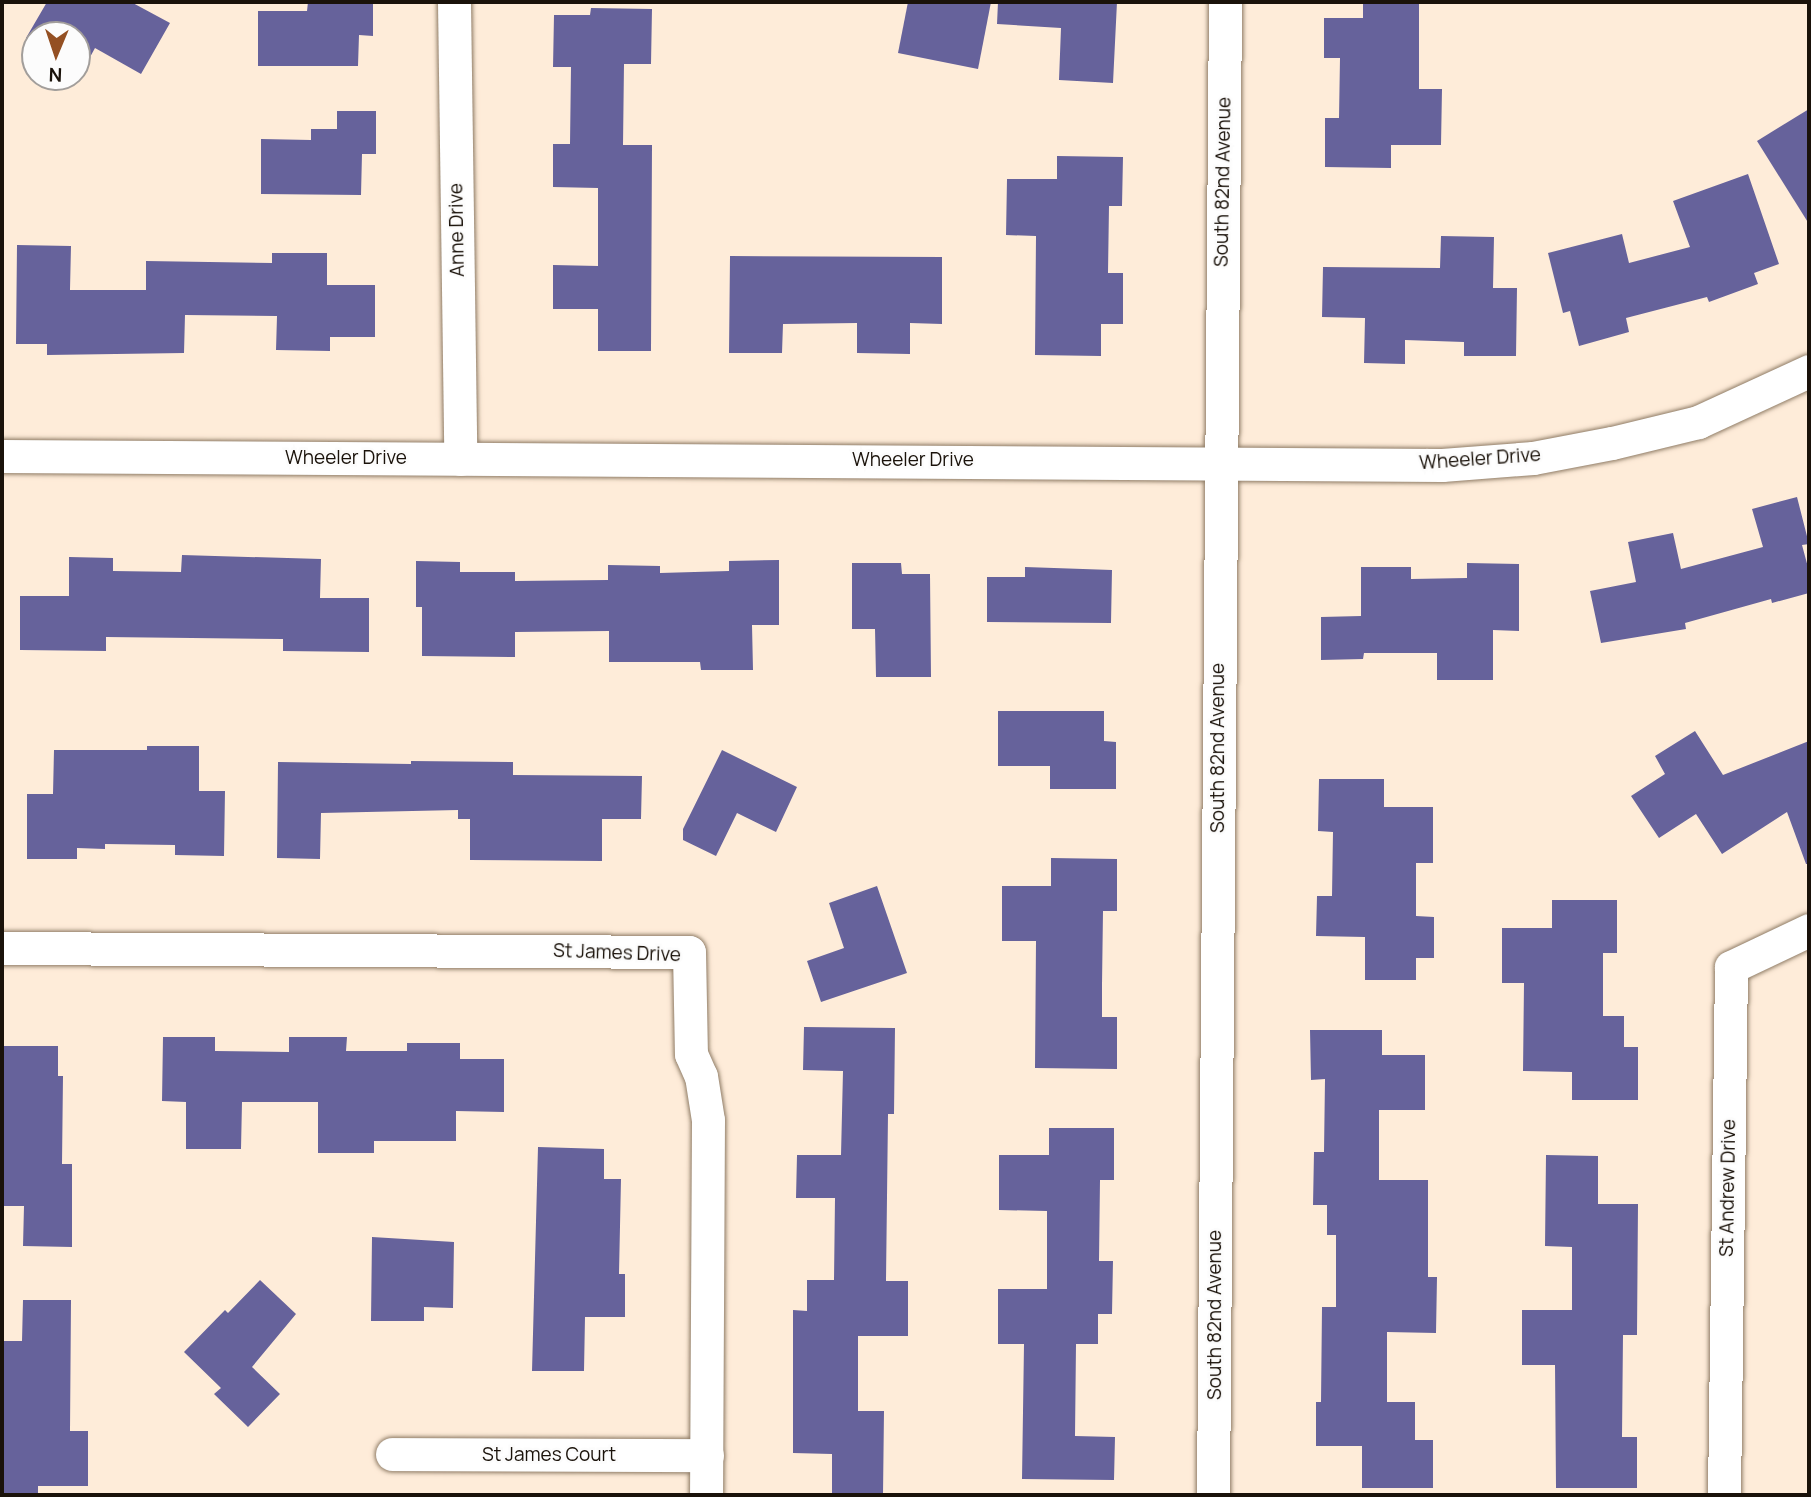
<!DOCTYPE html>
<style>
body{margin:0}
#map{position:relative;width:1811px;height:1497px;overflow:hidden;background:#feecd9;font-family:Manrope,sans-serif}
div>[style]{position:absolute}
[style*='--x']{left:calc(var(--x)*1px);top:calc(var(--y)*1px);width:calc(var(--w)*1px);rotate:calc(var(--a)*1deg)}
.building>*{inset:0;background:#66629b}
.roads{filter:drop-shadow(0 0 2px #8f7c66) drop-shadow(0 0 2px #8f7c66)}
.street>*{height:33px;margin:-16.5px;padding:0 16.5px;transform-origin:16.5px;border-radius:16.5px;background:#fff}
span{translate:-50% -50%;white-space:nowrap;text-align:center;line-height:1.15;-webkit-text-stroke:5px #fcfcfc;paint-order:stroke}
.street-label{font-size:19px;color:#1a120a}
.frame{position:absolute;inset:0;border:4px solid #1a120a;pointer-events:none}
.north{position:absolute;left:21px;top:21px;width:70px;height:70px;box-sizing:border-box;background:#fcfcfc;border:2px solid #a29e9b;border-radius:50%;rotate:182deg;font-size:19px;font-weight:700;line-height:28px;text-align:center;color:#1a120a}
.north::after{content:'';display:block;margin:auto;width:24px;height:32px;background:#945023;clip-path:polygon(50% 0,100% 100%,50% 72%,0 100%)}
</style>
<div id="map">
<div class="building">
<i style="clip-path:polygon(47px 2px,131px 2px,170px 23px,141px 74px,95px 48px,83px 70px,77px 67px,77px 35px,35px 35px,35px 43px,26px 38px)"></i>
<i style="clip-path:polygon(308px 2px,373px 2px,373px 36px,359px 35px,358px 66px,258px 66px,258px 11px,307px 11px)"></i>
<i style="clip-path:polygon(908px 2px,991px 2px,978px 69px,898px 53px)"></i>
<i style="clip-path:polygon(998px 2px,1117px 2px,1113px 83px,1059px 80px,1061px 28px,997px 24px)"></i>
<i style="clip-path:polygon(1363px 2px,1419px 2px,1419px 89px,1442px 89px,1441px 145px,1391px 145px,1391px 168px,1325px 167px,1325px 118px,1339px 118px,1340px 58px,1324px 58px,1324px 18px,1363px 18px)"></i>
<i style="clip-path:polygon(591px 8px,652px 9px,651px 64px,624px 64px,623px 145px,652px 145px,651px 351px,598px 351px,598px 309px,553px 309px,553px 265px,598px 266px,598px 188px,553px 187px,553px 144px,570px 144px,571px 67px,553px 67px,554px 15px,590px 15px)"></i>
<i style="clip-path:polygon(1809px 109px,1809px 224px,1757px 141px)"></i>
<i style="clip-path:polygon(337px 111px,376px 111px,376px 154px,362px 154px,361px 195px,261px 194px,261px 139px,311px 140px,311px 129px,337px 129px)"></i>
<i style="clip-path:polygon(1057px 156px,1123px 157px,1122px 206px,1109px 206px,1108px 273px,1123px 273px,1123px 324px,1101px 324px,1101px 356px,1035px 355px,1036px 236px,1006px 235px,1007px 179px,1057px 179px)"></i>
<i style="clip-path:polygon(1748px 174px,1779px 264px,1754px 273px,1758px 284px,1709px 302px,1707px 297px,1626px 318px,1629px 332px,1579px 346px,1570px 311px,1563px 313px,1548px 253px,1622px 234px,1629px 263px,1690px 247px,1673px 201px)"></i>
<i style="clip-path:polygon(1441px 236px,1494px 237px,1493px 288px,1517px 288px,1516px 356px,1464px 356px,1464px 342px,1405px 340px,1405px 364px,1364px 363px,1365px 318px,1322px 317px,1323px 267px,1440px 268px)"></i>
<i style="clip-path:polygon(17px 245px,71px 246px,70px 290px,146px 290px,146px 261px,272px 263px,272px 253px,327px 253px,327px 285px,375px 285px,375px 337px,330px 337px,330px 351px,276px 350px,277px 316px,185px 315px,184px 353px,47px 355px,47px 344px,16px 344px)"></i>
<i style="clip-path:polygon(730px 256px,942px 257px,942px 324px,910px 323px,910px 354px,857px 353px,857px 323px,783px 324px,782px 353px,729px 353px)"></i>
<i style="clip-path:polygon(1797px 497px,1809px 544px,1802px 545px,1809px 571px,1809px 593px,1772px 603px,1771px 599px,1685px 623px,1686px 629px,1601px 643px,1590px 591px,1636px 582px,1628px 542px,1673px 533px,1681px 569px,1763px 547px,1752px 509px)"></i>
<i style="clip-path:polygon(182px 555px,321px 559px,320px 598px,369px 598px,369px 652px,283px 651px,283px 639px,106px 637px,106px 651px,20px 650px,20px 596px,69px 596px,69px 557px,113px 558px,113px 571px,181px 572px)"></i>
<i style="clip-path:polygon(779px 560px,779px 625px,752px 625px,753px 670px,701px 670px,700px 662px,609px 662px,609px 631px,515px 632px,515px 657px,422px 656px,422px 607px,416px 607px,416px 561px,460px 562px,460px 572px,515px 572px,515px 581px,608px 580px,608px 565px,660px 566px,660px 573px,729px 571px,729px 561px)"></i>
<i style="clip-path:polygon(852px 563px,901px 563px,902px 574px,930px 574px,931px 677px,876px 677px,875px 629px,852px 629px)"></i>
<i style="clip-path:polygon(1467px 563px,1519px 564px,1519px 631px,1493px 630px,1493px 680px,1437px 680px,1437px 653px,1364px 653px,1363px 659px,1321px 660px,1321px 617px,1361px 616px,1361px 567px,1411px 567px,1411px 579px,1467px 578px)"></i>
<i style="clip-path:polygon(1025px 567px,1112px 570px,1111px 623px,987px 622px,987px 577px,1025px 577px)"></i>
<i style="clip-path:polygon(998px 711px,1104px 711px,1104px 741px,1116px 742px,1116px 789px,1050px 789px,1050px 766px,998px 766px)"></i>
<i style="clip-path:polygon(1695px 731px,1723px 775px,1809px 741px,1809px 864px,1806px 864px,1787px 812px,1722px 854px,1696px 814px,1659px 838px,1631px 796px,1665px 774px,1655px 756px)"></i>
<i style="clip-path:polygon(147px 746px,199px 746px,199px 791px,225px 791px,224px 856px,175px 855px,175px 845px,105px 844px,105px 849px,77px 848px,77px 859px,27px 859px,27px 794px,53px 794px,54px 750px,147px 750px)"></i>
<i style="clip-path:polygon(722px 750px,797px 787px,776px 832px,737px 813px,716px 856px,683px 840px,683px 829px)"></i>
<i style="clip-path:polygon(411px 761px,513px 762px,513px 775px,642px 776px,641px 819px,602px 819px,602px 861px,470px 860px,470px 819px,458px 819px,458px 810px,321px 813px,320px 859px,277px 858px,278px 762px,411px 764px)"></i>
<i style="clip-path:polygon(1319px 779px,1384px 779px,1384px 807px,1433px 807px,1433px 863px,1416px 863px,1416px 916px,1434px 917px,1434px 958px,1416px 958px,1416px 980px,1365px 980px,1365px 937px,1316px 936px,1317px 896px,1332px 896px,1333px 832px,1318px 831px)"></i>
<i style="clip-path:polygon(1051px 858px,1117px 859px,1117px 911px,1103px 911px,1102px 985px,1102px 1017px,1117px 1017px,1117px 1069px,1035px 1068px,1036px 941px,1002px 941px,1002px 886px,1051px 886px)"></i>
<i style="clip-path:polygon(877px 886px,907px 973px,821px 1002px,807px 961px,844px 948px,829px 903px)"></i>
<i style="clip-path:polygon(1552px 900px,1617px 900px,1617px 953px,1603px 953px,1603px 1016px,1624px 1016px,1624px 1047px,1638px 1047px,1638px 1100px,1572px 1100px,1572px 1072px,1523px 1071px,1524px 983px,1502px 983px,1502px 928px,1552px 928px)"></i>
<i style="clip-path:polygon(804px 1027px,895px 1028px,894px 1114px,888px 1114px,886px 1281px,908px 1281px,908px 1336px,858px 1336px,858px 1411px,884px 1411px,883px 1495px,832px 1495px,832px 1454px,793px 1453px,793px 1310px,807px 1311px,807px 1280px,834px 1280px,835px 1198px,796px 1198px,797px 1155px,841px 1155px,843px 1071px,803px 1070px)"></i>
<i style="clip-path:polygon(1310px 1030px,1382px 1030px,1382px 1055px,1425px 1055px,1425px 1110px,1379px 1110px,1379px 1180px,1428px 1180px,1428px 1277px,1437px 1277px,1436px 1333px,1387px 1332px,1387px 1402px,1415px 1402px,1415px 1440px,1433px 1440px,1433px 1488px,1362px 1488px,1362px 1446px,1316px 1446px,1316px 1402px,1321px 1402px,1322px 1307px,1336px 1307px,1336px 1235px,1327px 1235px,1327px 1205px,1313px 1205px,1314px 1152px,1324px 1152px,1325px 1079px,1311px 1080px)"></i>
<i style="clip-path:polygon(163px 1037px,215px 1037px,215px 1051px,289px 1052px,289px 1037px,347px 1037px,346px 1051px,407px 1051px,407px 1043px,460px 1043px,460px 1059px,504px 1059px,504px 1112px,456px 1111px,456px 1141px,374px 1141px,374px 1153px,318px 1153px,318px 1102px,242px 1102px,241px 1149px,186px 1149px,186px 1102px,162px 1101px)"></i>
<i style="clip-path:polygon(2px 1046px,58px 1046px,58px 1076px,63px 1076px,62px 1164px,72px 1164px,72px 1247px,23px 1246px,24px 1206px,2px 1206px)"></i>
<i style="clip-path:polygon(1049px 1128px,1114px 1128px,1114px 1180px,1100px 1180px,1099px 1261px,1113px 1261px,1112px 1314px,1098px 1314px,1098px 1344px,1076px 1344px,1075px 1436px,1115px 1437px,1114px 1480px,1022px 1479px,1024px 1344px,998px 1344px,998px 1289px,1047px 1289px,1047px 1211px,999px 1210px,999px 1155px,1049px 1155px)"></i>
<i style="clip-path:polygon(538px 1147px,604px 1149px,604px 1179px,621px 1179px,619px 1274px,625px 1274px,625px 1317px,585px 1317px,584px 1371px,532px 1371px)"></i>
<i style="clip-path:polygon(1546px 1155px,1598px 1156px,1598px 1204px,1638px 1204px,1637px 1335px,1623px 1335px,1622px 1437px,1637px 1437px,1637px 1488px,1556px 1488px,1555px 1365px,1522px 1365px,1522px 1310px,1572px 1310px,1572px 1247px,1545px 1246px)"></i>
<i style="clip-path:polygon(372px 1237px,454px 1242px,453px 1308px,424px 1307px,424px 1321px,371px 1321px)"></i>
<i style="clip-path:polygon(260px 1280px,296px 1314px,252px 1367px,280px 1394px,248px 1427px,214px 1394px,221px 1388px,184px 1352px,225px 1310px,228px 1313px)"></i>
<i style="clip-path:polygon(23px 1300px,71px 1300px,70px 1431px,88px 1431px,88px 1486px,38px 1486px,38px 1495px,2px 1495px,2px 1341px,22px 1341px)"></i>
</div>
<div class="roads">
<div class="street">
<i style="--x:454;--y:2;--w:457;--a:89.2"></i>
<i style="--x:2;--y:456;--w:1440;--a:0.36"></i>
<i style="--x:1442;--y:465;--w:91;--a:-4.4"></i>
<i style="--x:1533;--y:458;--w:80;--a:-10.8"></i>
<i style="--x:1612;--y:443;--w:89;--a:-13.7"></i>
<i style="--x:1698;--y:422;--w:122;--a:-24.7"></i>
<i style="--x:2;--y:948;--w:687;--a:0.33"></i>
<i style="--x:689;--y:952;--w:102;--a:88.9"></i>
<i style="--x:691;--y:1054;--w:24;--a:66"></i>
<i style="--x:701;--y:1076;--w:45;--a:81"></i>
<i style="--x:708;--y:1120;--w:375;--a:90.3"></i>
<i style="--x:392;--y:1454;--w:315;--a:0.2"></i>
<i style="--x:1213;--y:1495;--w:1493;--a:-89.54"></i>
<i style="--x:1724;--y:1495;--w:528;--a:-89.24"></i>
<i style="--x:1731;--y:967;--w:86;--a:-25.4"></i>
</div>
</div>
<div class="street-label">
<span style="left:1223px;top:182px;rotate:-89deg">South 82nd Avenue</span>
<span style="left:457px;top:230px;rotate:-91deg">Anne Drive</span>
<span style="left:346px;top:458px">Wheeler Drive</span>
<span style="left:1480px;top:459px;rotate:-4deg">Wheeler Drive</span>
<span style="left:913px;top:460px">Wheeler Drive</span>
<span style="left:1218px;top:748px;rotate:-90deg">South 82nd Avenue</span>
<span style="left:617px;top:953px;rotate:2deg">St James Drive</span>
<span style="left:1728px;top:1188px;rotate:-89deg">St Andrew Drive</span>
<span style="left:1215px;top:1315px;rotate:-90deg">South 82nd Avenue</span>
<span style="left:549px;top:1455px">St James Court</span>
</div>
<div class="frame"></div>
<div class="north">N</div>
</div>
